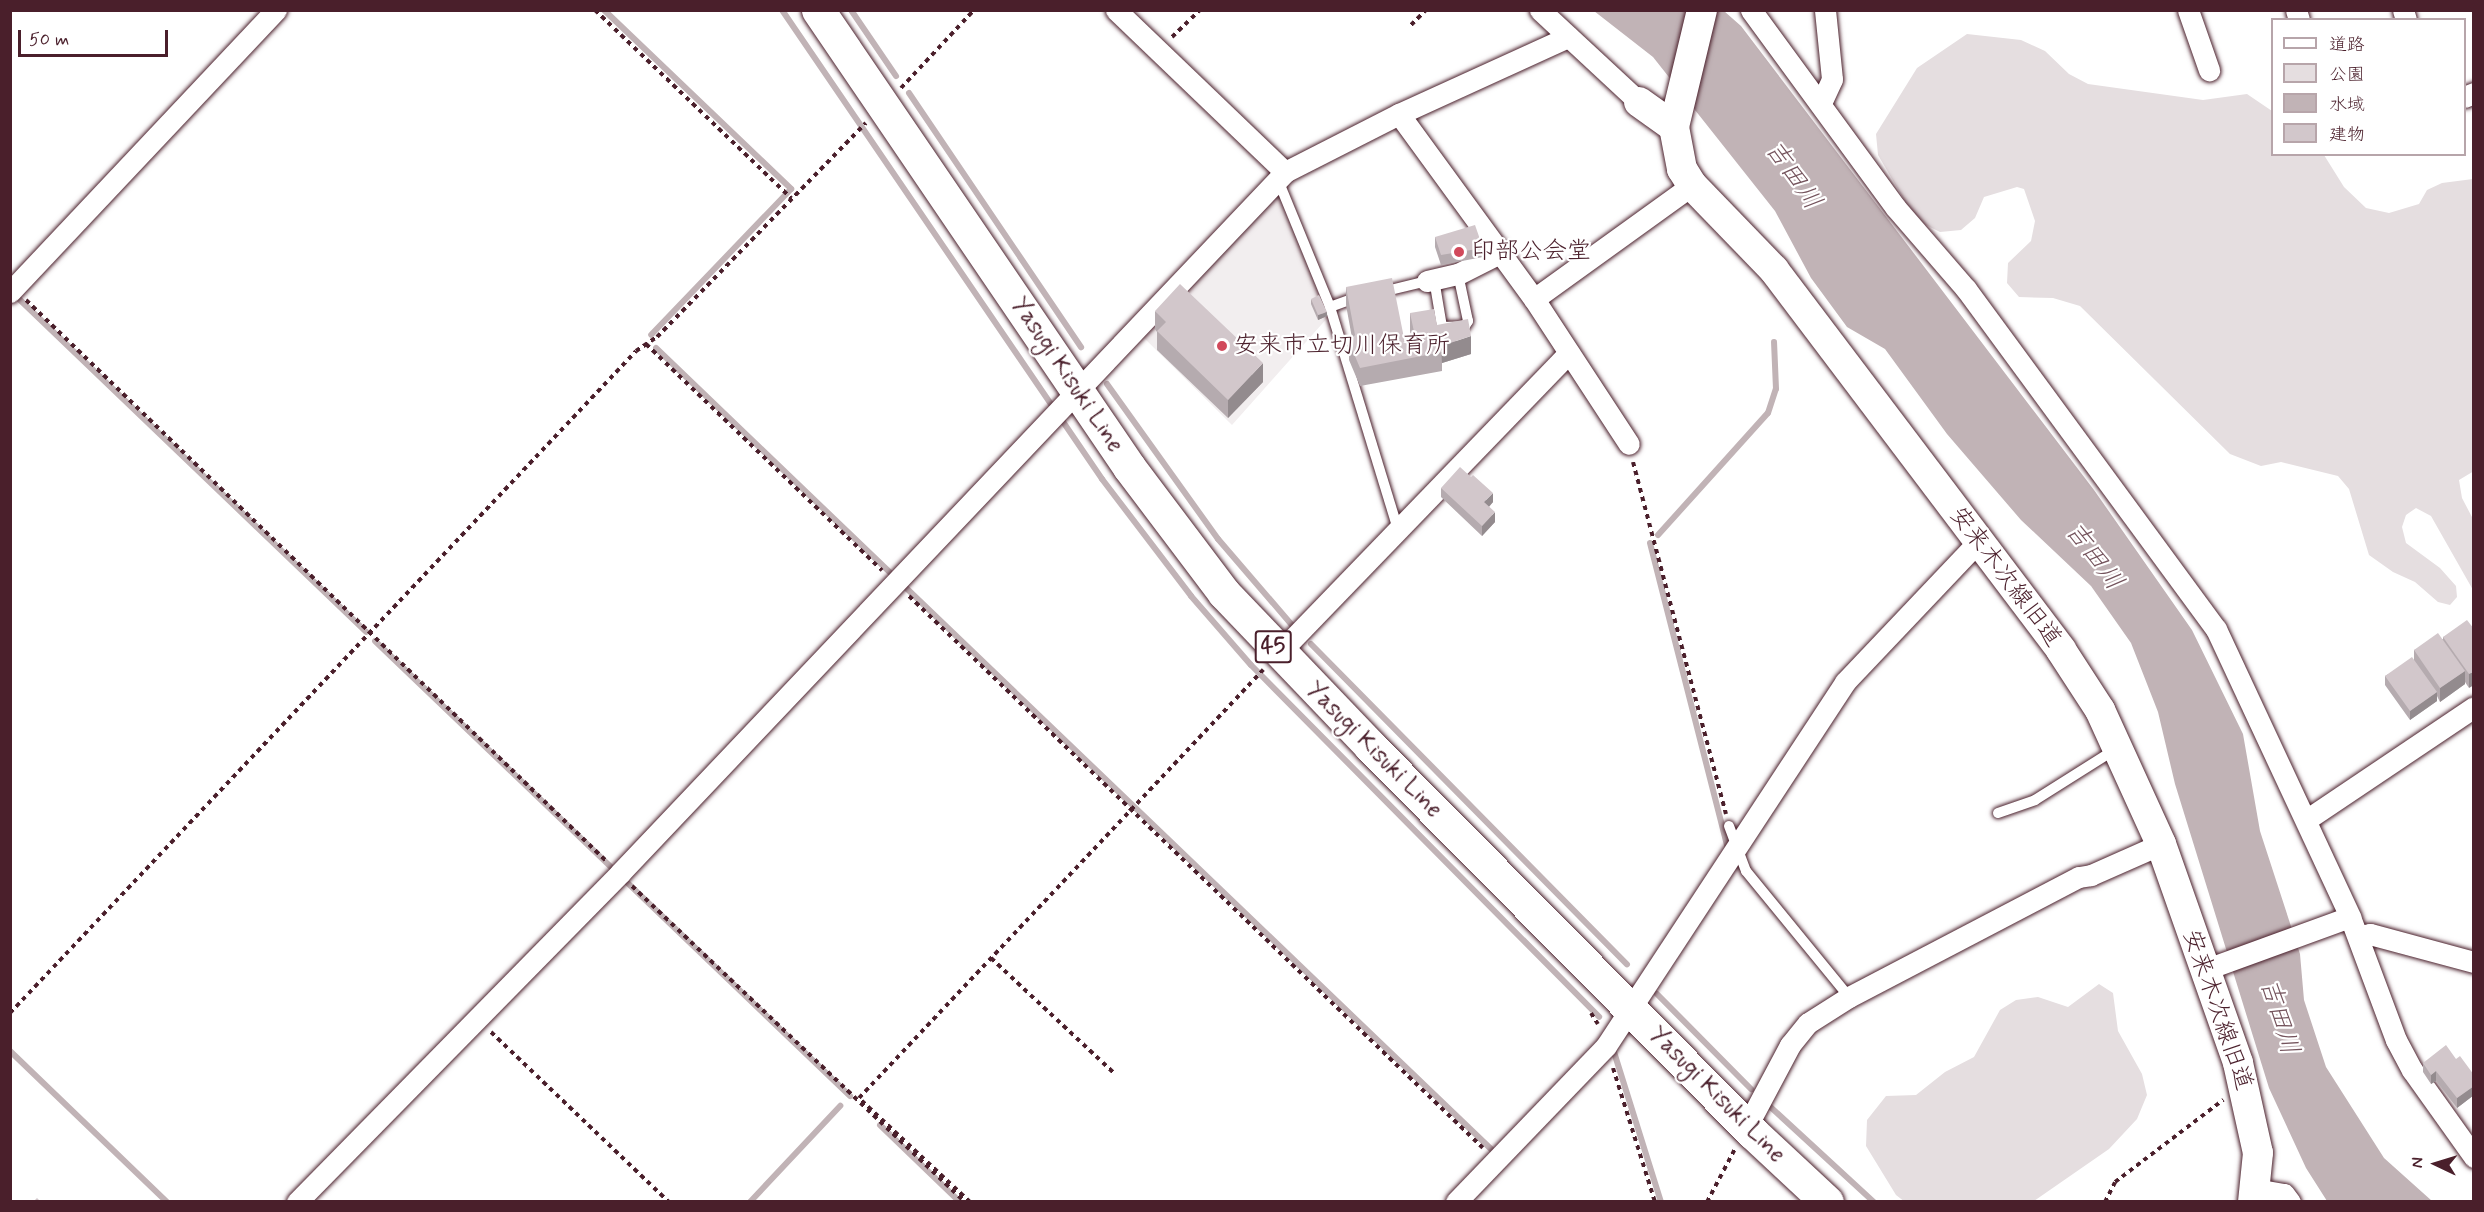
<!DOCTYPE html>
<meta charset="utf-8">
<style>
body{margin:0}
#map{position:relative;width:2484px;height:1212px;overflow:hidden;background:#fff;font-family:Mynerve,"Klee One",sans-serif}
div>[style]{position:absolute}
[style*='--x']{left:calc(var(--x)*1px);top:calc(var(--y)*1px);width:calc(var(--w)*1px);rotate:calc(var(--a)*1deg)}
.built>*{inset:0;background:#f2eeef}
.green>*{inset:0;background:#e5dee0}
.water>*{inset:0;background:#c1b3b6}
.stream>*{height:6px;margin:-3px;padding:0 3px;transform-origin:3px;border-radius:3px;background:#c1b3b6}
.path>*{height:4px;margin-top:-2px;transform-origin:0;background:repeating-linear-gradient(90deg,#4a1f2b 0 4.5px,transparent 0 9px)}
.roads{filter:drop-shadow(0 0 2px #4a1f2b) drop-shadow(0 0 2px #4a1f2b)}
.lane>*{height:10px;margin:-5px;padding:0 5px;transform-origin:5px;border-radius:5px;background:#fff}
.street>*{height:21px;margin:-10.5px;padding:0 10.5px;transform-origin:10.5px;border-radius:10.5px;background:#fff}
.secondary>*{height:30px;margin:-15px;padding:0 15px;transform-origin:15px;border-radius:15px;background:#fff}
.primary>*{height:33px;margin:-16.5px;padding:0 16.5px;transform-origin:16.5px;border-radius:16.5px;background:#fff}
.wall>*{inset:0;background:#b5abaf}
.shaded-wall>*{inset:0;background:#938b8e}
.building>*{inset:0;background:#d2c7cb}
.dots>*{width:16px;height:16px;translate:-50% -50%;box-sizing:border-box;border:3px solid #fff;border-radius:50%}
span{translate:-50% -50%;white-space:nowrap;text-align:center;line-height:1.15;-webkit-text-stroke:4.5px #fff;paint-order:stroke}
.shield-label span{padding:2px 4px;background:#fff;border:2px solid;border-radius:4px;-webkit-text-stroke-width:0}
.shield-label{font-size:22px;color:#4a1f2b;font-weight:700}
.poi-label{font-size:24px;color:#4a1f2b}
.left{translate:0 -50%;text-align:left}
.street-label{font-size:24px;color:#4a1f2b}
.water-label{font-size:26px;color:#74535c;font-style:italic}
.frame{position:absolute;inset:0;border:12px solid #4a1f2b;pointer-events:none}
.legend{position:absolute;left:2271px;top:18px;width:195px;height:138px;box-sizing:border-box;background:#fff;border:2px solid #b7a5aa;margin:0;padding:8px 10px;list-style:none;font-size:18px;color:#4a1f2b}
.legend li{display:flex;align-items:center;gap:12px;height:30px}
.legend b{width:30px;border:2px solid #b7a5aa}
.north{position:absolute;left:2406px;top:1134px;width:60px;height:60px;-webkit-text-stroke:4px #fff;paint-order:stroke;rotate:274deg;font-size:16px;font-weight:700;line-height:24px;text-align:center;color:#4a1f2b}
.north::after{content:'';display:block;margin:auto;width:21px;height:27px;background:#4a1f2b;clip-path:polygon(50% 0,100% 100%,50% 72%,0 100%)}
.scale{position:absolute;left:18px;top:30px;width:150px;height:27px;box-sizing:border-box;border:3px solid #4a1f2b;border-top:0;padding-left:8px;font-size:18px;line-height:21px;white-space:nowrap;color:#4a1f2b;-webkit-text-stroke:4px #fff;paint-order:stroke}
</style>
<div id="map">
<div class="built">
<i style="clip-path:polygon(1281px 190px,1330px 315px,1232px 425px,1141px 335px)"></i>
</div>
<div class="green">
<i style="clip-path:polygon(1967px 34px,2021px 40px,2045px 51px,2069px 74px,2088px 84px,2203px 100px,2247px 94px,2272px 111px,2272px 154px,2324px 155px,2344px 187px,2366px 208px,2389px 213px,2419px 204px,2427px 190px,2442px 183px,2473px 179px,2474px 471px,2459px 480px,2462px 498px,2473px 519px,2473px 590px,2431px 516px,2416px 508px,2406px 515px,2402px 527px,2406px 543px,2440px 568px,2456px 586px,2457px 597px,2450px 605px,2438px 602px,2415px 582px,2393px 572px,2369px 555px,2349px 489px,2338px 476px,2281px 462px,2261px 466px,2230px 454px,2080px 306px,2053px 298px,2019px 297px,2007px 283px,2008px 263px,2031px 241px,2035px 221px,2024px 189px,2017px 187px,1984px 197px,1975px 218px,1961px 230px,1940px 232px,1916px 220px,1878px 155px,1876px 134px,1917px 68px)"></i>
<i style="clip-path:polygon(2099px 984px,2113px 993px,2118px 1031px,2142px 1074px,2147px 1095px,2137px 1119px,2109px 1149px,2034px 1201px,1905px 1202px,1896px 1195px,1866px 1146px,1867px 1120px,1886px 1096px,1916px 1095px,1945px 1072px,1974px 1057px,2000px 1010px,2016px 1000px,2038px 997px,2068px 1007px)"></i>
</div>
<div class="water">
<i style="clip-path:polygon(1594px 11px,1724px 11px,1741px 26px,2094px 490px,2192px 630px,2243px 734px,2260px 831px,2300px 954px,2304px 1000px,2326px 1067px,2384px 1158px,2432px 1201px,2327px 1201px,2306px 1168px,2269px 1088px,2175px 784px,2158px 712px,2131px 643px,2091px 586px,2021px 520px,1947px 434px,1885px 349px,1847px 327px,1811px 278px,1775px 211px,1653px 57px)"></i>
</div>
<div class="stream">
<i style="--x:604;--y:10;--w:259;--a:43.7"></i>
<i style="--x:791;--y:189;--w:202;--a:133.8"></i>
<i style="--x:782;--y:10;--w:568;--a:55.69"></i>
<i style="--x:1102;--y:479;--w:147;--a:52.7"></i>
<i style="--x:1191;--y:596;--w:91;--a:49"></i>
<i style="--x:1251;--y:665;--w:495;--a:45.3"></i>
<i style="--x:851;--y:10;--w:80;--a:55.7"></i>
<i style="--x:909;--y:93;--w:307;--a:55.9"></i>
<i style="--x:19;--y:299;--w:481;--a:43.8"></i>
<i style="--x:656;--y:348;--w:1160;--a:43.81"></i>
<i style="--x:1107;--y:384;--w:191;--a:54.4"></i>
<i style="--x:1218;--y:539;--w:113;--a:49.3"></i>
<i style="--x:1658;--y:535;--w:164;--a:-48"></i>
<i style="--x:1768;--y:413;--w:25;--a:-72"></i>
<i style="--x:1776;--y:389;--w:47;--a:-92.4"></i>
<i style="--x:1650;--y:543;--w:313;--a:75.7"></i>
<i style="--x:375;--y:641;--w:658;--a:43.77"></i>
<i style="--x:1311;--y:644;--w:450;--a:45.4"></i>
<i style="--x:1657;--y:994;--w:134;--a:45.3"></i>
<i style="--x:10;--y:1051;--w:218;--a:43.9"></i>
<i style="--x:1614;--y:1052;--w:157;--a:72.6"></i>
<i style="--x:1764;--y:1101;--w:149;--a:42.6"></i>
<i style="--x:880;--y:1125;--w:111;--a:43.9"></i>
<i style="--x:750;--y:1202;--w:132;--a:-46.8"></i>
</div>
<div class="path">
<i style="--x:595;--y:10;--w:272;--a:43.8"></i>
<i style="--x:1411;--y:25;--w:21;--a:-45"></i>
<i style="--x:1172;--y:37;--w:39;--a:-44"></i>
<i style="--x:901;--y:88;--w:107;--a:-46.9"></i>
<i style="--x:26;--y:300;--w:806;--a:44.04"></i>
<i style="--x:646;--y:344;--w:327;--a:43.8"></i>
<i style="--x:1633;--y:462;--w:364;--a:75.2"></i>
<i style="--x:909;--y:596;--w:796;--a:43.88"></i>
<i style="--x:632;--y:886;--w:459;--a:43.5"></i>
<i style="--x:991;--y:958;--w:168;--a:43.1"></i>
<i style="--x:10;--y:1013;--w:911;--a:-46.6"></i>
<i style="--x:636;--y:351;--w:25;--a:-34"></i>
<i style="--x:657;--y:337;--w:299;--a:-45.7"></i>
<i style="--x:1591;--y:1013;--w:13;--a:58"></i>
<i style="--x:491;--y:1032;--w:246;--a:43.7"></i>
<i style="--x:1613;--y:1068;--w:140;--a:72.6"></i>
<i style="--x:970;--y:1202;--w:152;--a:-136.9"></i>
<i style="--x:859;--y:1098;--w:589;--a:-46.65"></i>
<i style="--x:1707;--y:1202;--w:60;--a:-62.2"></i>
<i style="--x:2105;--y:1202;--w:22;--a:-63"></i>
<i style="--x:2115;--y:1182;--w:136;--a:-37.2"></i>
</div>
<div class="roads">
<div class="lane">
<i style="--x:1278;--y:180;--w:137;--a:67.7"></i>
<i style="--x:1330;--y:307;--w:233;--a:73"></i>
<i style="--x:1434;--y:279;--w:49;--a:80.5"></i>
<i style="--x:1442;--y:327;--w:23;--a:-2"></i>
<i style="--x:1465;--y:326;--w:6;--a:-59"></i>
<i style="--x:1468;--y:321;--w:48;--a:-102"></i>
<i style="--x:1382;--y:292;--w:46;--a:-13.7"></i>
<i style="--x:1330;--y:307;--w:30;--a:-20"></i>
<i style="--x:1998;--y:813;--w:39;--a:-19"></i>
<i style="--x:2035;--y:800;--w:96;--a:-32.2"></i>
<i style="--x:1729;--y:826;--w:48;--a:69.3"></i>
<i style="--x:1746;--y:871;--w:163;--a:50.7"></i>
</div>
<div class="street">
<i style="--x:1116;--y:10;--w:234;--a:43.8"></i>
<i style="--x:1540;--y:10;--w:135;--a:42.9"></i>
<i style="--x:1751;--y:10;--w:245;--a:53.8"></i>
<i style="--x:1896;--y:208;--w:107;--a:49.2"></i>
<i style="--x:1966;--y:289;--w:422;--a:53.7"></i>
<i style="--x:2216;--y:629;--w:318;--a:65"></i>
<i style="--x:2350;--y:917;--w:131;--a:69.5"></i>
<i style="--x:2396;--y:1040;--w:34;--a:62"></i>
<i style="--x:2412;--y:1070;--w:107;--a:54.5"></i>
<i style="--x:2188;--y:10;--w:64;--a:70.7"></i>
<i style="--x:2296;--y:10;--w:10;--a:73"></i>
<i style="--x:2403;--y:10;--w:10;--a:73"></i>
<i style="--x:2464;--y:97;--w:11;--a:-22"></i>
<i style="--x:1821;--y:103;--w:26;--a:-65"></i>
<i style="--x:1832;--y:79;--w:69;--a:-95.8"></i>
<i style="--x:1399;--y:114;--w:229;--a:53.9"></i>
<i style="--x:1534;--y:299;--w:173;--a:56.8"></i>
<i style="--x:1427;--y:281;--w:32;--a:-13"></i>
<i style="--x:1458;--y:274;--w:47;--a:-26.6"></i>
<i style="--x:10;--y:292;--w:388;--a:-46.7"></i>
<i style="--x:1534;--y:299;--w:195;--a:-35.8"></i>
<i style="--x:1279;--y:653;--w:417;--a:-46"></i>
<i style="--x:2306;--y:820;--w:202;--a:-33.9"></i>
<i style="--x:2358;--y:936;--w:12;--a:-9"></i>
<i style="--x:2370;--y:934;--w:108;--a:15.1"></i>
<i style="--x:2204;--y:970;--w:155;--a:-20"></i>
<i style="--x:1747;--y:1126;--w:92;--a:-62"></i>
<i style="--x:1790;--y:1045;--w:28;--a:-51"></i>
<i style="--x:1808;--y:1023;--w:49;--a:-32.4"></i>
<i style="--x:1849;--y:997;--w:259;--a:-27.6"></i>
<i style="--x:2079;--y:877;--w:12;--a:-9"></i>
<i style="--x:2091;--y:875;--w:77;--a:-23.9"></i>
<i style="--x:2255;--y:1189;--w:29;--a:10"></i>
<i style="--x:2284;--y:1194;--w:10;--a:53"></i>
<i style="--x:297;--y:1202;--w:461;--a:-45.5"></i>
<i style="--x:620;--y:873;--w:966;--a:-46.51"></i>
<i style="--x:1285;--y:172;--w:128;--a:-27"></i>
<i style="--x:1399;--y:114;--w:186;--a:-24.5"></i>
<i style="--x:1456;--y:1202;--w:216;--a:-46.1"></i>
<i style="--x:1606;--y:1046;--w:435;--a:-56.7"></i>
<i style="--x:1845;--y:682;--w:193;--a:-46.5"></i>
</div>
<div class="secondary">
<i style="--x:1702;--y:10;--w:120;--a:103.5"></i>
<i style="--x:1674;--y:127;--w:43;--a:79.2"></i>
<i style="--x:1682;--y:169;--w:19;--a:58"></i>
<i style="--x:1692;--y:185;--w:118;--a:46"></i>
<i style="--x:1774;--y:270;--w:476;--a:52.9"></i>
<i style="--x:2061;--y:650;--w:72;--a:57"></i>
<i style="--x:2100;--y:710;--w:147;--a:65.5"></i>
<i style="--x:2161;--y:844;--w:232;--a:70.6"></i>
<i style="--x:2238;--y:1063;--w:92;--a:77.5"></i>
<i style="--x:2258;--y:1153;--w:49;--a:95.8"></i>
<i style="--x:1639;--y:102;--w:43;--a:35.5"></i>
</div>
<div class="primary">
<i style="--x:818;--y:10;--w:553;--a:55.76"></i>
<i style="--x:1129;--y:467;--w:158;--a:53"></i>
<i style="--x:1224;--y:593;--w:211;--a:46.3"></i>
<i style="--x:1370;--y:746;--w:544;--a:45.3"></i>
<i style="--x:1753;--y:1133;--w:101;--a:43"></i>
</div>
</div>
<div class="wall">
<i style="clip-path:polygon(1435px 237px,1483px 248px,1483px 257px,1441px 265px,1435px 247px)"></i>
<i style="clip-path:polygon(1346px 287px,1405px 343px,1412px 342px,1410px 331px,1410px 313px,1437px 325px,1471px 354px,1442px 363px,1442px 371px,1360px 386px,1349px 360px,1349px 342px,1352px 338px,1346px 305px)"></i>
<i style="clip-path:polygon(1311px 299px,1327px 316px,1318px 320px,1311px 304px)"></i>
<i style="clip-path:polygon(1155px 311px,1263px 382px,1228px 418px,1157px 350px,1157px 332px,1155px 329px)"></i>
<i style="clip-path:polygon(1441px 488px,1493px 502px,1489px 507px,1495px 522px,1482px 536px,1441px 497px)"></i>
<i style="clip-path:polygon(2474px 629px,2469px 688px,2465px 682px,2465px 684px,2440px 702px,2437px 696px,2437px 701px,2410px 720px,2385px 685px,2385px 676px,2414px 660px,2414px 650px,2443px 639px,2443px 637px)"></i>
<i style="clip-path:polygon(2456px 1059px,2474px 1075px,2474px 1095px,2457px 1108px,2436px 1081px,2431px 1084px,2423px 1072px,2423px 1063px)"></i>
</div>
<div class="shaded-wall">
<i style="clip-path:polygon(1327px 312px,1327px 316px,1318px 320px,1318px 315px)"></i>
<i style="clip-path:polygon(1471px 336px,1471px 354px,1442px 363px,1441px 346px)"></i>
<i style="clip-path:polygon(1263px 363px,1263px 382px,1228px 418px,1228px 400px)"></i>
<i style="clip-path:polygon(1493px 493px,1493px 502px,1484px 512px,1484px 502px)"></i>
<i style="clip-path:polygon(1495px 512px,1495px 522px,1482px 536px,1482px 526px)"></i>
<i style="clip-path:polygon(2465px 671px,2465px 684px,2440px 702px,2440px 688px)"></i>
<i style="clip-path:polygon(2474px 671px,2474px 685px,2469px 688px,2469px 674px)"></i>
<i style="clip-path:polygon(2437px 692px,2437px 701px,2410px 720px,2410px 711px)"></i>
<i style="clip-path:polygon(2436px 1071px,2436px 1081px,2431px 1084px,2431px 1075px)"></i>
<i style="clip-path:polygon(2474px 1086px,2474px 1095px,2457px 1108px,2457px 1098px)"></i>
</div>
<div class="building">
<i style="clip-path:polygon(1475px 225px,1483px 248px,1441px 255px,1435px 237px)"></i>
<i style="clip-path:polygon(1392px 278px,1405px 343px,1416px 341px,1410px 313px,1434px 309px,1437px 325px,1468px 319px,1471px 336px,1441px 346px,1442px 352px,1360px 368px,1349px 342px,1355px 335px,1346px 287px)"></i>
<i style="clip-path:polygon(1180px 284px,1263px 363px,1228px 400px,1157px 331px,1166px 322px,1155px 311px)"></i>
<i style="clip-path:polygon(1319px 295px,1327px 312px,1318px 315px,1311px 299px)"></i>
<i style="clip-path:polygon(1460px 467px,1471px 477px,1473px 475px,1493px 493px,1484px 502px,1495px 512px,1482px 526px,1441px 488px)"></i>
<i style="clip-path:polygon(2467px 620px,2474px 629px,2474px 671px,2469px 674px,2443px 637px)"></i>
<i style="clip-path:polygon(2438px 633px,2465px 671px,2440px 688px,2414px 650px)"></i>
<i style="clip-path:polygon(2412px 657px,2437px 692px,2410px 711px,2385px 676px)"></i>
<i style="clip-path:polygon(2446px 1045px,2456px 1059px,2460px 1056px,2474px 1075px,2474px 1086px,2457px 1098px,2436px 1071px,2431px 1075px,2423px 1063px)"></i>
<i style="clip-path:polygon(37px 1198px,41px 1202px,33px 1202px)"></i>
</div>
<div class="dots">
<i style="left:1459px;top:252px;background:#d1495b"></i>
<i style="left:1222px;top:346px;background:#d1495b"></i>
</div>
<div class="shield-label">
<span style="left:1273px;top:647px">45</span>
</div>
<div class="poi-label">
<span class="left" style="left:1471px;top:252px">印部公会堂</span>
<span class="left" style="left:1234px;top:346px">安来市立切川保育所</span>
</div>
<div class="street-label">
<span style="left:1067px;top:375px;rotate:56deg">Yasugi Kisuki Line</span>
<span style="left:2005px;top:577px;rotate:53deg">安来木次線旧道</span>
<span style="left:1374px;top:750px;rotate:45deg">Yasugi Kisuki Line</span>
<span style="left:2217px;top:1010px;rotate:71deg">安来木次線旧道</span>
<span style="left:1717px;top:1095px;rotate:45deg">Yasugi Kisuki Line</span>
</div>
<div class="water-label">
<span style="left:1792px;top:176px;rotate:55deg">吉田川</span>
<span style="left:2093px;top:557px;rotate:53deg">吉田川</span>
<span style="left:2278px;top:1017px;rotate:73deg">吉田川</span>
</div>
<div class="frame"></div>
<ul class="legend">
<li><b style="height:8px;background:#fff"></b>道路</li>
<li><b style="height:16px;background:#e5dee0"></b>公園</li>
<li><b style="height:16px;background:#c1b3b6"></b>水域</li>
<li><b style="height:16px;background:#d2c7cb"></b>建物</li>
</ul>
<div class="north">N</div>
<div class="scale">50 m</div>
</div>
